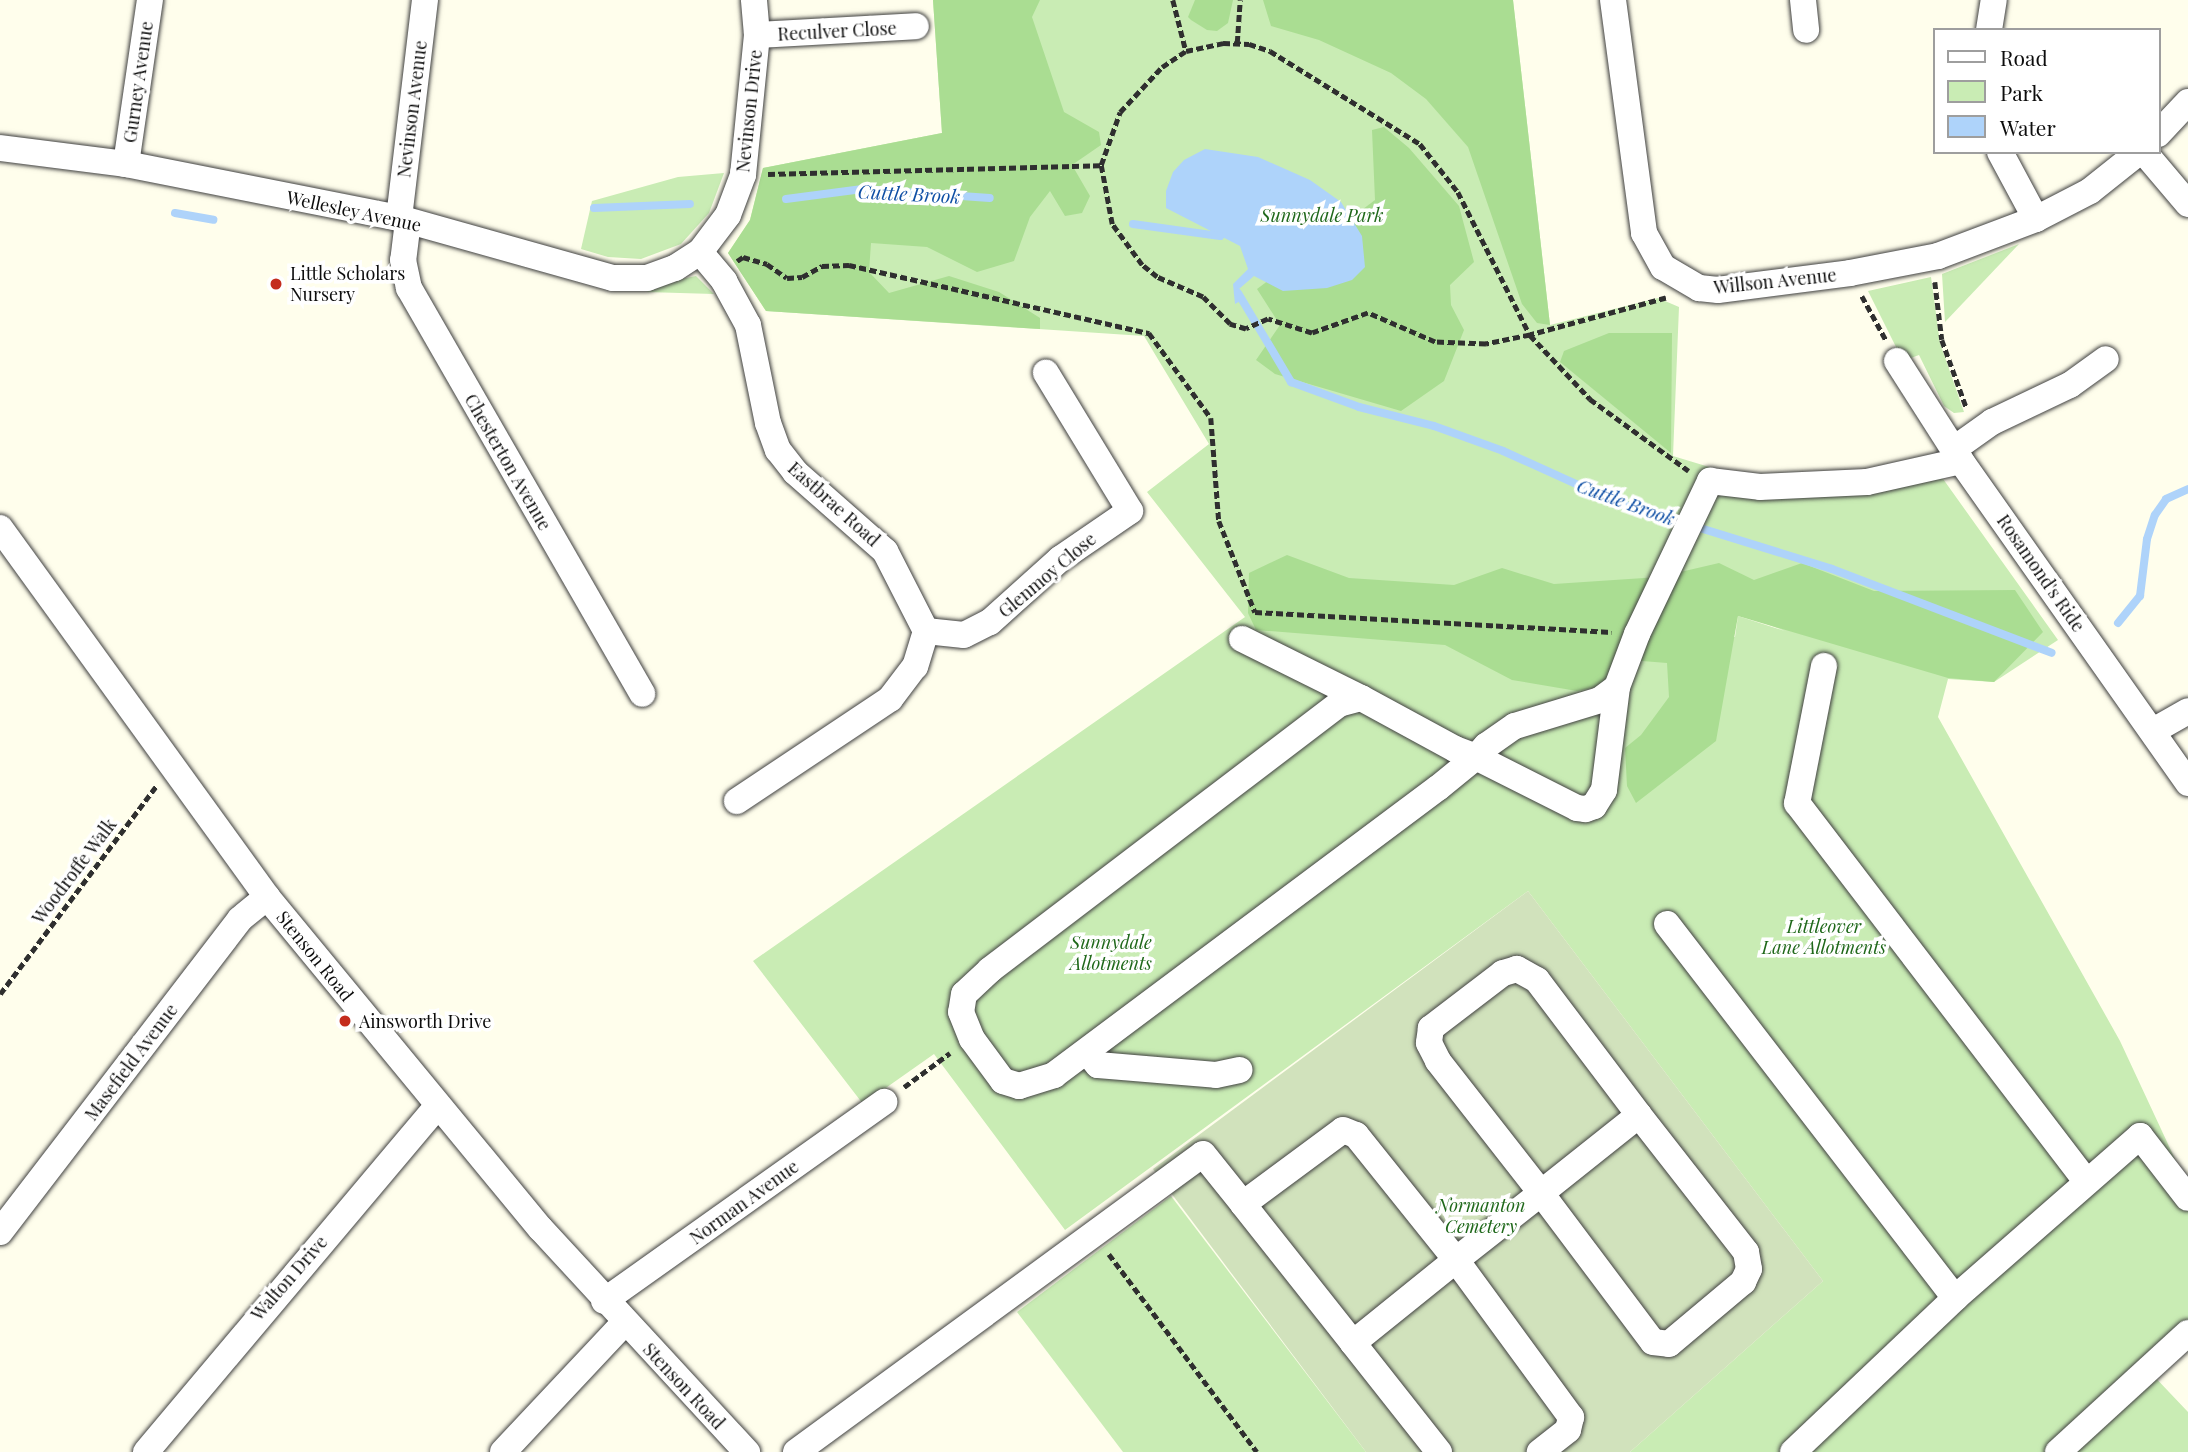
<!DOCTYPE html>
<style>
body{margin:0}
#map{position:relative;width:2188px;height:1452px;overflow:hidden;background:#fffeec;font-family:"Playfair Display",serif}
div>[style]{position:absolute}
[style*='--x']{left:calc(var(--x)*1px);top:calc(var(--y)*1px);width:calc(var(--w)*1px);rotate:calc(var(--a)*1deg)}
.green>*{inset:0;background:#c9ecb4}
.forest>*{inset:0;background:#aadd92}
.cemetery>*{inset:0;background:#d1e2bc}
.water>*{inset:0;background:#aed3fa}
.stream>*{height:8px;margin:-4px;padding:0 4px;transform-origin:4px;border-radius:4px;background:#aed3fa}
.path>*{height:4.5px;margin-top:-2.25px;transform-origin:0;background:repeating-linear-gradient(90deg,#2f2f2f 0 7px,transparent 0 10.5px)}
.roads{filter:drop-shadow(0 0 2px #404040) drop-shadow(0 0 2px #404040)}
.minor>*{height:26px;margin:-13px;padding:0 13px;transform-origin:13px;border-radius:13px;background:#fff}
.dots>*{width:19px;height:19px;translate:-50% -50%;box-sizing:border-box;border:4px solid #fff;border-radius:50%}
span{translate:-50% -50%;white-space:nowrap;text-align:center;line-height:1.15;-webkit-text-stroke:7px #fff;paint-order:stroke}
.street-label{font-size:18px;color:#0d0d0d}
.park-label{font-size:18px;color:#1f681a;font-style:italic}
.poi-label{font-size:18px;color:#0d0d0d}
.left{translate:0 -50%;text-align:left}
.water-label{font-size:19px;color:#0f4fa5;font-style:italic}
.legend{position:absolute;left:1933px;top:28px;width:228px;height:126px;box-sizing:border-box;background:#fff;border:2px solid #9e9e9e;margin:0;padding:9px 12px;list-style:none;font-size:21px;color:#0d0d0d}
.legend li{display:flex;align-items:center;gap:14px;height:35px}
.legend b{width:35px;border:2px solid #9e9e9e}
</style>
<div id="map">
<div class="green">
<i style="clip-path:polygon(evenodd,933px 0,1513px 0,1550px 325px,1658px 298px,1679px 307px,1673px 456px,1752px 480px,1811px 482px,1931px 462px,2058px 640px,1994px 682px,1948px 679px,1938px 717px,2120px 1041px,2188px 1187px,2188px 1337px,2150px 1372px,2188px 1412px,2188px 1452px,1630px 1452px,1823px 1281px,1528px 891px,1065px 1230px,934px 1054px,863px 1104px,753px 961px,1245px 617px,1147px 492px,1209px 444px,1144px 336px,766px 311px,728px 253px,750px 220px,763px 168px,942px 133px,933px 0,1740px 614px,1785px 631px,1738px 616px,1735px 637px,1660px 639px,1740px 614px)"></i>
<i style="clip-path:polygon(724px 173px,709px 213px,681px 244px,641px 259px,608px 257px,581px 249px,592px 201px,678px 177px)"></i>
<i style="clip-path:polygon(2019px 244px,1945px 322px,1942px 274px)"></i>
<i style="clip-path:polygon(696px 276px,714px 294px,646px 292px,681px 279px)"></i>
<i style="clip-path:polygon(1931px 277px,1940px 343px,1964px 412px,1954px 413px,1944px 406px,1919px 355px,1903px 361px,1868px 291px)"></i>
<i style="clip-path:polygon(1171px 1196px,1366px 1452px,1123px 1452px,1017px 1312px)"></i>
</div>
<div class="forest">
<i style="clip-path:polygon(933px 0,1040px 0,1032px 17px,1064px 112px,1099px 132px,1101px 145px,1072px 165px,1090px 196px,1082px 213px,1065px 216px,1050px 191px,1030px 217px,1014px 261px,977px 272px,927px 247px,871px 243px,869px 272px,889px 293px,949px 276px,999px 292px,1040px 318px,1040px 329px,766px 311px,728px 253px,750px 220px,763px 168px,942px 133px)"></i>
<i style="clip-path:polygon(1195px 0,1233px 0,1228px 23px,1217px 31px,1207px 30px,1191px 20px,1188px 17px)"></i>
<i style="clip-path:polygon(1263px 0,1513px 0,1550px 325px,1537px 323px,1522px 304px,1468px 147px,1426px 99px,1391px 73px,1319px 40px,1271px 26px)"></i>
<i style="clip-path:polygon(1384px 127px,1409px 148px,1459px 206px,1474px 262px,1450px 285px,1451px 305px,1464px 330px,1444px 381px,1401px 411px,1275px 374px,1256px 360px,1280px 325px,1257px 289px,1375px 200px,1372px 130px)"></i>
<i style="clip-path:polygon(1609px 333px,1672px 333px,1671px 453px,1560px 362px,1564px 351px)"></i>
<i style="clip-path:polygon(1287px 555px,1349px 578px,1454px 585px,1502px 568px,1554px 584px,1659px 577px,1719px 563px,1754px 580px,1802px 563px,1874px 591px,2015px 590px,2043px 632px,1994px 682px,1948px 678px,1738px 616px,1716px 741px,1636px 803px,1627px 786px,1625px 748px,1641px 735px,1669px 697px,1667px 663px,1630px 660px,1597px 687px,1577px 691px,1512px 680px,1445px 645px,1256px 630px,1248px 613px,1249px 573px)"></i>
</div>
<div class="cemetery">
<i style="clip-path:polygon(1528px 891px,1823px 1281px,1630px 1452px,1366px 1452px,1153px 1169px)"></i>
</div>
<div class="water">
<i style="clip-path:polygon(1205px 149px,1258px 157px,1310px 180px,1341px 202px,1362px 236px,1365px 267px,1352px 280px,1327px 288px,1283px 291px,1254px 276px,1239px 289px,1244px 299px,1235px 304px,1233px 284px,1248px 269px,1240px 246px,1166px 208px,1166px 191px,1173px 172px,1184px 160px)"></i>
</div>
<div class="stream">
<i style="--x:786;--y:199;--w:77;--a:-7.5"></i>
<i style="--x:862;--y:189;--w:128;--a:4"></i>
<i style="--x:594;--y:208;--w:96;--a:-2.4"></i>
<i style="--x:175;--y:213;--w:39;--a:10"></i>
<i style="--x:1133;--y:224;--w:88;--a:7.9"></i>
<i style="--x:1238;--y:293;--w:104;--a:59.2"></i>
<i style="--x:1291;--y:382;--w:72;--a:20.2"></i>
<i style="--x:1359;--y:407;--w:77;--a:14.2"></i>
<i style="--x:1434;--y:426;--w:73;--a:19.9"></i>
<i style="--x:1503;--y:451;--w:124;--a:24.3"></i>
<i style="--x:1616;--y:502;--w:226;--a:17.2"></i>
<i style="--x:1832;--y:569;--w:235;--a:20.9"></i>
<i style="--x:2118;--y:623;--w:35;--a:-51"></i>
<i style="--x:2140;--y:596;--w:57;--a:-83"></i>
<i style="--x:2147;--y:539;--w:25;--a:-72"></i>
<i style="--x:2155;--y:515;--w:19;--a:-55"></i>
<i style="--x:2166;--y:499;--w:24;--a:-24"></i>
</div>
<div class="path">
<i style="--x:1173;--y:0;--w:53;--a:75.7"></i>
<i style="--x:1237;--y:43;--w:43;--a:-86"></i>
<i style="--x:768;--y:174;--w:333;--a:-1.5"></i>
<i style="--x:737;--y:261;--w:7;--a:-34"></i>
<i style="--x:743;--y:257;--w:25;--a:16"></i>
<i style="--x:767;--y:264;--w:24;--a:35"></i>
<i style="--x:787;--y:278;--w:15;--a:-4"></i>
<i style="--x:802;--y:277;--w:23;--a:-29"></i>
<i style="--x:822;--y:266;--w:27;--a:-2"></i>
<i style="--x:849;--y:265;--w:308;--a:12.8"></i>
<i style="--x:1149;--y:333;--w:105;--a:53.9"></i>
<i style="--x:1211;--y:418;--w:103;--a:85.6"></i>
<i style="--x:1219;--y:521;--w:98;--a:68.4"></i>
<i style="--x:1255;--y:612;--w:357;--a:3.2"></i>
<i style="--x:1935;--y:282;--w:58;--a:83.1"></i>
<i style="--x:1942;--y:340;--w:73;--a:70.1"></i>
<i style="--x:1862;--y:296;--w:50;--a:61.4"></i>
<i style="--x:1666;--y:298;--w:141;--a:164.8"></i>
<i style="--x:1530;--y:335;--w:45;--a:168.4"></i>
<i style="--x:1486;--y:344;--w:51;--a:-177.8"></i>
<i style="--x:1435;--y:342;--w:73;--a:-156.6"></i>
<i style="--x:1368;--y:313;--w:59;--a:160.3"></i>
<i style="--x:1312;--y:333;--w:46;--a:-162.3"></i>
<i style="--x:1268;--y:319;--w:24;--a:156"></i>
<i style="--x:1246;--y:329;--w:17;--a:-163"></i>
<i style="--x:1230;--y:324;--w:38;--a:-135"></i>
<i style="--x:1203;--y:297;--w:50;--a:-156.5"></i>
<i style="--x:1157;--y:277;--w:19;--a:-141"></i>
<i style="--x:1142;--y:265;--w:51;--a:-126.2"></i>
<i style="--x:1112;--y:224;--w:60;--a:-100.6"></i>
<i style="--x:1101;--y:165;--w:56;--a:-70.3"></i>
<i style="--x:1120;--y:112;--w:62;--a:-47"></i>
<i style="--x:1162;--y:67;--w:29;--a:-34"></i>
<i style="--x:1186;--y:51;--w:38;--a:-12"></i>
<i style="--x:1223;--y:43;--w:26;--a:2"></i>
<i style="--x:1249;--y:44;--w:22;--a:18"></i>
<i style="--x:1270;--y:51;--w:176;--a:31.8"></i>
<i style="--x:1420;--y:144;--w:61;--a:51.6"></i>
<i style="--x:1458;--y:192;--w:160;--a:63.3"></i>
<i style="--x:1530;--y:335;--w:88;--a:46.8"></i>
<i style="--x:1590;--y:399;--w:122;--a:36"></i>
<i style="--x:0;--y:994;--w:260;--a:-53.1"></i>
<i style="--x:904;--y:1087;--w:57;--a:-36.5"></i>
<i style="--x:1109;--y:1254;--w:247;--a:53.2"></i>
</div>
<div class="roads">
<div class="minor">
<i style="--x:1613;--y:0;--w:235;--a:82.4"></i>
<i style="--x:1644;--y:233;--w:39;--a:61"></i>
<i style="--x:1663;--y:267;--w:42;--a:30.3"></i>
<i style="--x:1699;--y:288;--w:19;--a:6"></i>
<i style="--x:1718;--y:290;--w:133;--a:-7.3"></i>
<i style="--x:1850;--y:273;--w:90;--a:-10.9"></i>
<i style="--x:1938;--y:256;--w:105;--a:-20.7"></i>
<i style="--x:2036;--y:219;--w:61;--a:-27.4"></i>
<i style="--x:2090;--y:191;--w:63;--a:-38.5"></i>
<i style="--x:1803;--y:0;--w:30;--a:84"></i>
<i style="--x:1989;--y:30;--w:30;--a:-81"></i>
<i style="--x:757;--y:35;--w:159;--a:-3.2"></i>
<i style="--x:2158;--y:134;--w:44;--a:-46.8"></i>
<i style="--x:0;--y:148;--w:127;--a:7.2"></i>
<i style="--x:126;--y:164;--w:278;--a:11.2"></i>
<i style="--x:399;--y:218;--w:222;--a:15.7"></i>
<i style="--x:613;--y:278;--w:34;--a:0"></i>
<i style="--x:647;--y:278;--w:30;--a:-20"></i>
<i style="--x:675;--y:268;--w:30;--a:-33"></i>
<i style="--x:700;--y:252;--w:46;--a:-52.9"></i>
<i style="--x:728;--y:215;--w:43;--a:-69.4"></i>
<i style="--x:743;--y:175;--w:141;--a:-84.3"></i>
<i style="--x:757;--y:35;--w:35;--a:-95"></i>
<i style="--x:2000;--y:152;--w:76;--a:61.8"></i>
<i style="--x:2144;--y:152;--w:68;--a:49.8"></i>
<i style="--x:126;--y:164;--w:166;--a:-81.7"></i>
<i style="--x:399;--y:218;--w:220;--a:-83.2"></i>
<i style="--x:408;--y:221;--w:39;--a:97"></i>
<i style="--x:403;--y:260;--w:29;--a:78"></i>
<i style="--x:409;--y:288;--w:468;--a:60.1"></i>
<i style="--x:700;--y:252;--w:38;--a:50"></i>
<i style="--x:724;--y:281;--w:50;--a:61.4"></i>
<i style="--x:748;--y:325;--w:100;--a:78.5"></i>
<i style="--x:768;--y:423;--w:29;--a:70"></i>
<i style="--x:778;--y:450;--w:28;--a:52"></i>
<i style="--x:795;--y:472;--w:120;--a:41.3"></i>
<i style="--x:885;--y:551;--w:90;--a:62.9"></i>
<i style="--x:926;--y:631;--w:37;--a:107"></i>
<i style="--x:915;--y:666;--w:41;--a:127.1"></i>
<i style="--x:890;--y:699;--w:184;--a:146.3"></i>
<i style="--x:1897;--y:361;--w:119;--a:57.4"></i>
<i style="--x:1961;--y:461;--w:394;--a:54.8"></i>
<i style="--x:1954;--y:449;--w:47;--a:-35.4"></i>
<i style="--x:1992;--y:422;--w:86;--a:-25.4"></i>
<i style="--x:2070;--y:385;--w:44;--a:-35.8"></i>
<i style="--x:0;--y:528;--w:455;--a:54.1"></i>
<i style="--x:267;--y:897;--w:430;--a:50.5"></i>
<i style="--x:541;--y:1229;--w:304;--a:47.3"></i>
<i style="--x:926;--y:631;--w:38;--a:6"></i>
<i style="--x:964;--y:635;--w:29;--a:-27"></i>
<i style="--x:990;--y:622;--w:94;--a:-42"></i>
<i style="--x:1060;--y:559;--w:85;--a:-34.4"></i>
<i style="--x:1130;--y:511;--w:162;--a:-121.3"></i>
<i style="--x:1242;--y:639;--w:133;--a:26.4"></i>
<i style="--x:1824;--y:666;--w:140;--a:101.1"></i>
<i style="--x:1797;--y:803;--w:474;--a:52.6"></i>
<i style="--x:1617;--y:687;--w:104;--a:97.2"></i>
<i style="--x:1604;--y:790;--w:19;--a:122"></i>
<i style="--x:1594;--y:806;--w:9;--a:159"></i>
<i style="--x:1586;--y:809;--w:9;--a:-174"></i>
<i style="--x:1577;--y:808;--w:113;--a:-153.2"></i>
<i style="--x:1476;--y:757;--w:22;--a:-159"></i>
<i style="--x:1455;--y:749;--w:107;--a:-151.5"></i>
<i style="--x:1361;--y:698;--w:23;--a:165"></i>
<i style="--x:1339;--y:704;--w:439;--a:142.7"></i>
<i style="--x:990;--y:970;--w:35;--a:137"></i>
<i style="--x:964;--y:994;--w:18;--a:99"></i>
<i style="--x:961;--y:1012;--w:29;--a:68"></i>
<i style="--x:972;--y:1039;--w:52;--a:53.6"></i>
<i style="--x:1003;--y:1081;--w:17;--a:17"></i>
<i style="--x:1019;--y:1086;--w:37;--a:-17"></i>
<i style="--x:1054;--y:1075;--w:479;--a:-36.8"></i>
<i style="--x:1438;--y:788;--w:49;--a:-39.2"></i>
<i style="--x:1476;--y:757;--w:15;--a:-48"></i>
<i style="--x:1486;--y:746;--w:35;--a:-35"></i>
<i style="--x:1515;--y:726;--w:89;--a:-17"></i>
<i style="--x:1600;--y:700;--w:21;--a:-37"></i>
<i style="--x:1617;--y:687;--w:57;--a:-69.3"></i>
<i style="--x:1637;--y:634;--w:170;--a:-64.5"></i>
<i style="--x:1710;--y:481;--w:50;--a:6.8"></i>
<i style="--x:1760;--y:487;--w:107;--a:-2.7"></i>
<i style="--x:1867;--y:482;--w:96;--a:-12.6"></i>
<i style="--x:2153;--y:731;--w:40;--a:-29.7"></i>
<i style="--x:1667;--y:924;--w:472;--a:52.4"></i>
<i style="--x:1087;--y:1052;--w:17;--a:50"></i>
<i style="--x:1098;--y:1065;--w:118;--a:4.8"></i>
<i style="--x:1216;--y:1075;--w:24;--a:-12"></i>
<i style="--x:0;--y:1232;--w:394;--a:-52.5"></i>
<i style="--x:240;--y:919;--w:35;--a:-39"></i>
<i style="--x:604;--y:1301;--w:344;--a:-35.4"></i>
<i style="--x:1353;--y:1343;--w:177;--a:-128.4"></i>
<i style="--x:1243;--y:1204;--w:124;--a:-36.5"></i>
<i style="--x:1343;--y:1130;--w:14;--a:21"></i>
<i style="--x:1356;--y:1135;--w:160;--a:51.3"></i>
<i style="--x:1456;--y:1260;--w:195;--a:53.8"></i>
<i style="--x:1571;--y:1417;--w:13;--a:103"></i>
<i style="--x:1568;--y:1430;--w:36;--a:142"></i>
<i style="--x:146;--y:1452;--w:451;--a:-49.9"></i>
<i style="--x:503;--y:1452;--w:177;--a:-46.8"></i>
<i style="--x:796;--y:1452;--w:504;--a:-36.21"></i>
<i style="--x:1203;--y:1154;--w:64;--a:51.3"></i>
<i style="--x:1439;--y:1452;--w:139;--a:-128.3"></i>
<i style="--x:1353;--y:1343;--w:132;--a:-38.9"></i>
<i style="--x:1456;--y:1260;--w:108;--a:-38.2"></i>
<i style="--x:1541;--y:1193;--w:125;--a:-38.5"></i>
<i style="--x:1639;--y:1115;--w:169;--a:-127.1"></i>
<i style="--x:1537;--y:980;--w:23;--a:-151"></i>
<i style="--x:1517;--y:969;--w:15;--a:164"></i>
<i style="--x:1503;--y:973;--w:91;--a:142.6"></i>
<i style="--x:1431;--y:1028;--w:15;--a:98"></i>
<i style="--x:1429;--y:1043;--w:20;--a:63"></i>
<i style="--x:1438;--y:1061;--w:167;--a:52"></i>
<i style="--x:1541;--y:1193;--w:186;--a:53.1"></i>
<i style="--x:1653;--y:1342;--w:16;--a:7"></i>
<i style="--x:1669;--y:1344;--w:97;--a:-40"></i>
<i style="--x:1743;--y:1282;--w:14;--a:-65"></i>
<i style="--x:1749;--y:1269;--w:17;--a:-100"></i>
<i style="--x:1746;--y:1252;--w:174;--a:-128"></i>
<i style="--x:1793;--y:1452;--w:224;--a:-43.5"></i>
<i style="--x:1955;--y:1298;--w:246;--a:-41.2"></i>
<i style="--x:2140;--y:1136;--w:78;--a:52.3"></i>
<i style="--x:2058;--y:1452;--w:176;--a:-42.5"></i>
</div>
</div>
<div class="dots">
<i style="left:276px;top:284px;background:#c42c1d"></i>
<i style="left:345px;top:1021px;background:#c42c1d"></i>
</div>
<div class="street-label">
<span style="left:837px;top:31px;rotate:-3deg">Reculver Close</span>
<span style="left:138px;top:82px;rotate:-82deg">Gurney Avenue</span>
<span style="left:412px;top:109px;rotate:-83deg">Nevinson Avenue</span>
<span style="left:749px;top:111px;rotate:-84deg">Nevinson Drive</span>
<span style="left:354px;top:211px;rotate:12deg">Wellesley Avenue</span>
<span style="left:1775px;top:281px;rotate:-6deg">Willson Avenue</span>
<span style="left:508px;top:462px;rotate:60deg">Chesterton Avenue</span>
<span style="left:834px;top:504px;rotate:42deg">Eastbrae Road</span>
<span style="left:2041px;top:573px;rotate:55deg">Rosamond's Ride</span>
<span style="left:1047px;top:575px;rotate:-40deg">Glenmoy Close</span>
<span style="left:74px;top:871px;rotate:-53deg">Woodroffe Walk</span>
<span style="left:315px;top:956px;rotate:51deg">Stenson Road</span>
<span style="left:131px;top:1062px;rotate:-53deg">Masefield Avenue</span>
<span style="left:744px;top:1202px;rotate:-36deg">Norman Avenue</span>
<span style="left:289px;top:1278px;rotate:-49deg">Walton Drive</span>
<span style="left:684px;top:1386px;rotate:47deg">Stenson Road</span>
</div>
<div class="park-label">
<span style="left:1322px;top:215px">Sunnydale Park</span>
<span style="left:1824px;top:937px">Littleover<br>Lane Allotments</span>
<span style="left:1111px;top:953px">Sunnydale<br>Allotments</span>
<span style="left:1481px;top:1216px">Normanton<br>Cemetery</span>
</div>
<div class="poi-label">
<span class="left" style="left:290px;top:284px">Little Scholars<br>Nursery</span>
<span class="left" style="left:359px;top:1021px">Ainsworth Drive</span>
</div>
<div class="water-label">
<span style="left:909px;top:194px;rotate:3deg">Cuttle Brook</span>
<span style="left:1626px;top:502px;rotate:20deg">Cuttle Brook</span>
</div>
<ul class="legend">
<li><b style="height:9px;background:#fff"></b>Road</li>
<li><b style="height:19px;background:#c9ecb4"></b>Park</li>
<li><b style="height:19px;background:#aed3fa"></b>Water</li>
</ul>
</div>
